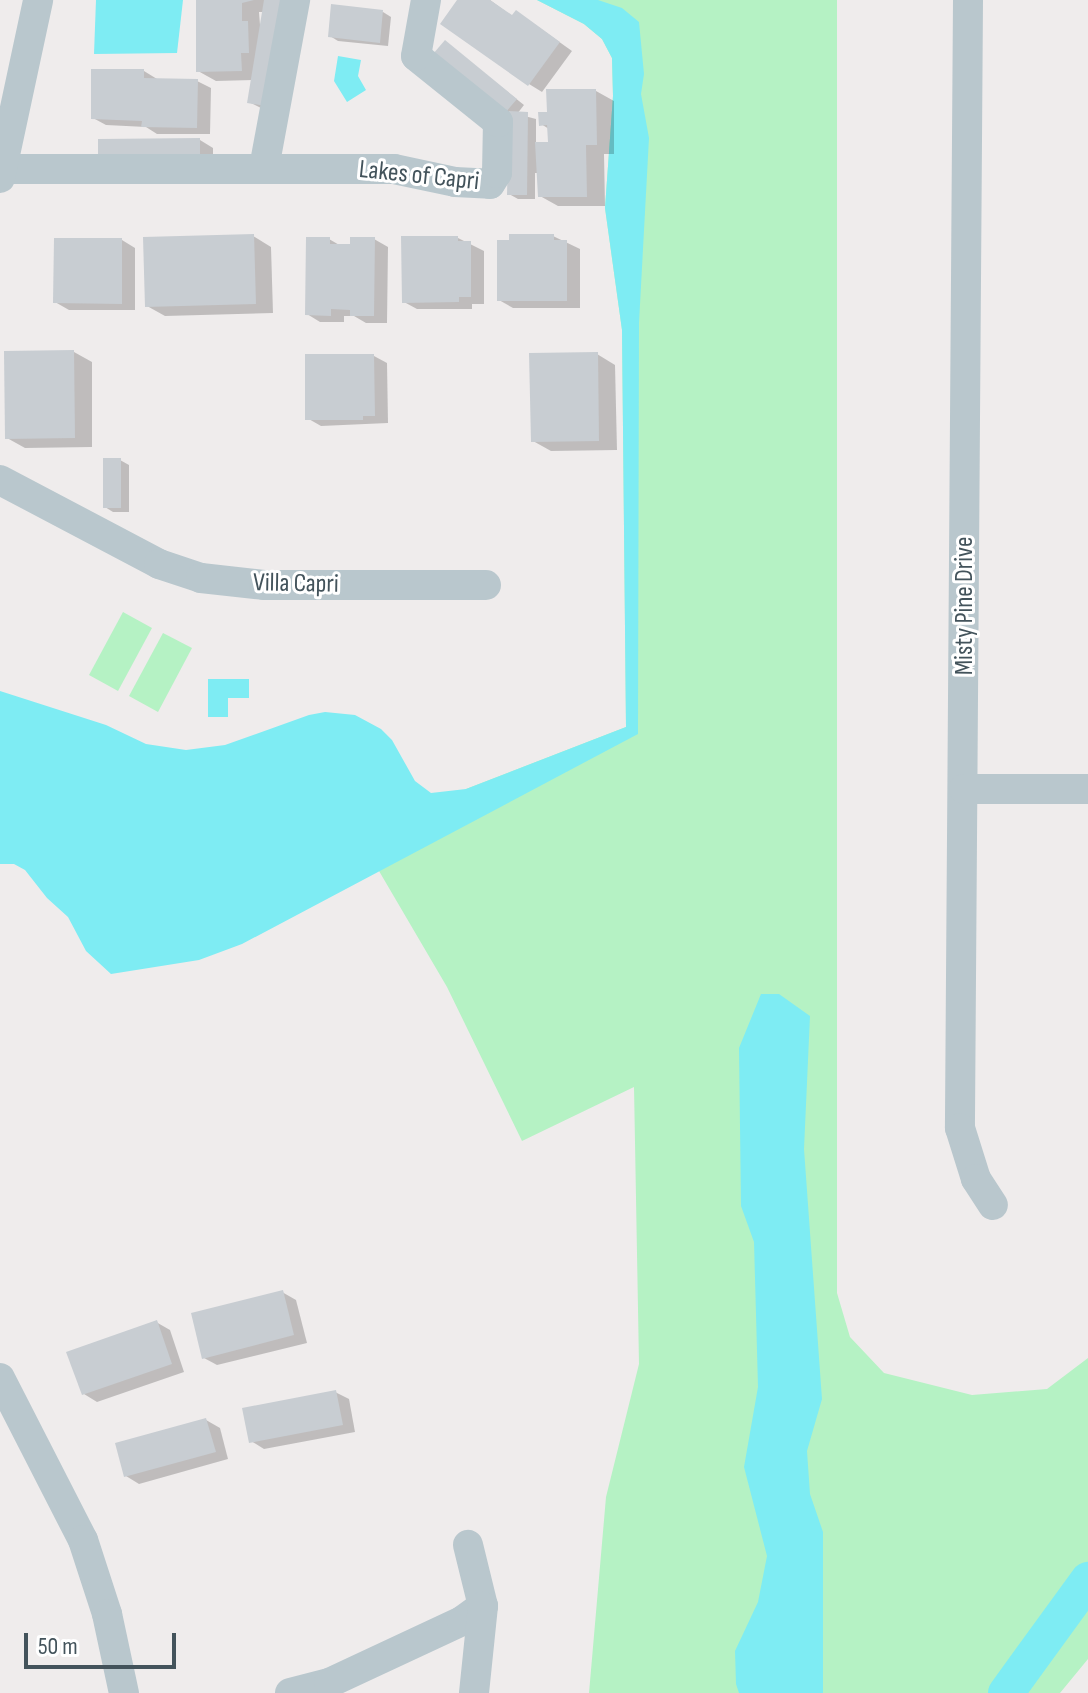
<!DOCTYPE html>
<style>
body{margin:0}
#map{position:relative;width:1088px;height:1693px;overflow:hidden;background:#efecec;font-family:"Sofia Sans Condensed",sans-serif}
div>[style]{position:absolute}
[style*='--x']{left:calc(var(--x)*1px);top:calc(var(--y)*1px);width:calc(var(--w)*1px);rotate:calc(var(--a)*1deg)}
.green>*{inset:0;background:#b5f2c4}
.water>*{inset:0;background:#7eecf3}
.shadow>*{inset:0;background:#0003}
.river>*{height:36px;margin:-18px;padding:0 18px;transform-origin:18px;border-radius:18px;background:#7eecf3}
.building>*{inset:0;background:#c8cdd2}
.minor>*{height:30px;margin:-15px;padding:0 15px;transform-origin:15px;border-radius:15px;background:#b9c7cd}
span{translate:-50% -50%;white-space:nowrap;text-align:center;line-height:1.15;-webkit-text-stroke:6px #fff;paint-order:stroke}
.street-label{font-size:26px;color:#43535b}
.scale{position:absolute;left:24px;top:1633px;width:152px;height:36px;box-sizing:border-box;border:4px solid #43535b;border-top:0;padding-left:10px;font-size:24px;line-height:28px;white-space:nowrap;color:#43535b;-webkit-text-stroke:6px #fff;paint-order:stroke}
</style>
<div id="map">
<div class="green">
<i style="clip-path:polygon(537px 0,837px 0,837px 1293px,850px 1337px,884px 1373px,972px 1395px,1047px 1389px,1088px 1358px,1088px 1659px,1060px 1693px,589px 1693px,606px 1497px,639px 1364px,634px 1087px,522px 1141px,447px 987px,379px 871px,466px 789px,626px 727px,622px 330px,605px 208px,613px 96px,612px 58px,602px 39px,584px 24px)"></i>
<i style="clip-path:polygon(123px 612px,152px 628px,118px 691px,89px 675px)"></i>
<i style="clip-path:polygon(163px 633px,192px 648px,158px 712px,129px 696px)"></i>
</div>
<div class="water">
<i style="clip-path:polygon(96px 0,183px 0,177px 53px,94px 54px)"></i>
<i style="clip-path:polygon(537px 0,598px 0,622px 8px,639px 22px,644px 74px,641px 94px,649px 138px,639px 323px,638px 734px,242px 944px,199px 960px,111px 974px,86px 951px,68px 917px,47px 898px,25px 870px,14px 864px,0 864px,0 691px,106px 725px,146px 744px,186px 750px,225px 745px,309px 715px,325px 712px,355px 715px,381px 729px,392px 740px,415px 781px,431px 793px,466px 789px,626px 727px,622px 330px,605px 208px,613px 96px,612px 58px,602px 39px,584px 24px)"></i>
<i style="clip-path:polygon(338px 56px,361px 60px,358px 76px,366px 90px,347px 102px,334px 81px)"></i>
<i style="clip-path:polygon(208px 679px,249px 679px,249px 698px,228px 698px,228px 717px,208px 717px)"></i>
<i style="clip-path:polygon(761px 994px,779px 994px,810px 1016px,804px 1149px,822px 1399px,807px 1451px,810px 1494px,823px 1532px,823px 1693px,739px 1693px,736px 1684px,735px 1651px,758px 1602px,767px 1556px,744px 1467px,758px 1387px,754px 1242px,741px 1206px,739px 1048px)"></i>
</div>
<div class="shadow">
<i style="clip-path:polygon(evenodd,198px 0,297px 0,263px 109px,249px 102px,253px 80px,216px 81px,198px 71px,198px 0,259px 12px,264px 12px,262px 25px,260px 25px,259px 12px)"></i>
<i style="clip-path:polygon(459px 0,490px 0,513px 17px,530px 21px,572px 51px,542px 92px,529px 84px)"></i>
<i style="clip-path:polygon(383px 12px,391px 17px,388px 46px,338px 41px,330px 36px)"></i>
<i style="clip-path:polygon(445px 42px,524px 105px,517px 114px,536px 119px,536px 144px,550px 144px,549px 129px,541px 124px,549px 114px,596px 91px,614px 101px,614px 154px,604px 154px,605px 206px,558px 206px,540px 196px,538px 173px,535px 173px,535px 199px,518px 199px,509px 194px,506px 111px)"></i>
<i style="clip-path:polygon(144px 71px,157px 79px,197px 81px,211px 88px,210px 134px,157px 134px,146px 127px,106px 125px,93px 118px)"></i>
<i style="clip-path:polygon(200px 140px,213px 148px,213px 163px,114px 164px)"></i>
<i style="clip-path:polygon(253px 236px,271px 247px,273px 313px,165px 316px,147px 306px)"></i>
<i style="clip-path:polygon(553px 236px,580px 249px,580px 308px,513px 308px,499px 300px)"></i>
<i style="clip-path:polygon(458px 238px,484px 251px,484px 304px,472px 304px,472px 309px,417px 309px,404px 302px)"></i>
<i style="clip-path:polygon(329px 239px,341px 246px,374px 239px,388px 247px,387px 323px,366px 323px,354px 316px,344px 316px,344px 322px,320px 322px,307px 314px)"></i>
<i style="clip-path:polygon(122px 240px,135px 248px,135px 310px,69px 310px,55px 302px)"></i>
<i style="clip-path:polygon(74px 352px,92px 362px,92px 447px,25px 448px,7px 438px)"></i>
<i style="clip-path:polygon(597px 354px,615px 365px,617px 450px,551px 451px,533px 441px)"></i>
<i style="clip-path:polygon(374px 356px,387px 363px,388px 423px,321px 426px,307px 418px)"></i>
<i style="clip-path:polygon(120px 460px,129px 465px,129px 512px,113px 512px,105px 507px)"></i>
<i style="clip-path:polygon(282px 1292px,296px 1300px,307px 1343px,217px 1365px,204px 1358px)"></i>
<i style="clip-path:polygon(156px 1322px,170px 1330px,184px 1372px,97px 1402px,84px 1394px)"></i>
<i style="clip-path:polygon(335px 1392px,349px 1399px,355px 1432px,264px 1449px,251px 1441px)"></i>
<i style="clip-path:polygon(206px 1420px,220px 1428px,228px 1459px,139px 1484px,126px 1476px)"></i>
</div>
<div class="river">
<i style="--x:1006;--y:1693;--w:140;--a:-54"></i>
</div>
<div class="building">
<i style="clip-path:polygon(196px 0,254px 0,242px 3px,242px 21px,248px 21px,249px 53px,241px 53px,242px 71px,196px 72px)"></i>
<i style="clip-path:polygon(264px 0,282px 0,266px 106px,247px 103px)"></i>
<i style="clip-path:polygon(457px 0,490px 0,512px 15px,516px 10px,560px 42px,528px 86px,440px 24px)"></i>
<i style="clip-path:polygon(331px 4px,383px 10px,380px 43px,328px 37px)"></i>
<i style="clip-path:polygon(445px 40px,517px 99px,505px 113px,433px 54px)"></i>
<i style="clip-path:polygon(91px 69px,144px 69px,144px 78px,198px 79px,197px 128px,141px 127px,142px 121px,91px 119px)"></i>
<i style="clip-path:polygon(546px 89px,596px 89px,597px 145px,586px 145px,587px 197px,538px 197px,535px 142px,548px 142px,547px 125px,539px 126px,538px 112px,547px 112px)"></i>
<i style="clip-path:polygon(509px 111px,528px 112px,527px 195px,507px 195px)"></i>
<i style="clip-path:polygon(200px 138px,200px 156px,98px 157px,98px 139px)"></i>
<i style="clip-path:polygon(254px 234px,256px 304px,145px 307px,143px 237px)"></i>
<i style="clip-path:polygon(509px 234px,554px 234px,554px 240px,567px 240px,567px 301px,497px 301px,497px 240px,509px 240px)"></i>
<i style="clip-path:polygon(401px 236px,458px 236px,458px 241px,471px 241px,471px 297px,459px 297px,459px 302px,402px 303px)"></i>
<i style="clip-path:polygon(306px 237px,330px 237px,330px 244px,350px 244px,350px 237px,375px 237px,374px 316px,350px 316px,350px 310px,331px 309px,331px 316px,305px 315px)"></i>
<i style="clip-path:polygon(54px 238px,122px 238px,122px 304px,53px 303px)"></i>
<i style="clip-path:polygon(74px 350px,75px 438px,5px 439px,4px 351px)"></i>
<i style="clip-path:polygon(598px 352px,599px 441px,531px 442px,529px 353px)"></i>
<i style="clip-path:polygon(305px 354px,374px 354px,375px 416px,363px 416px,363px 420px,305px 420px)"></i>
<i style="clip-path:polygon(103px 458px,121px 458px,121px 508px,103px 508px)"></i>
<i style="clip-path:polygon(283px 1290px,294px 1335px,202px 1359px,191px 1313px)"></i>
<i style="clip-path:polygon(157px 1320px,172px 1364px,82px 1395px,66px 1352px)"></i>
<i style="clip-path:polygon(336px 1390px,343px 1425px,249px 1443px,242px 1408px)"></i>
<i style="clip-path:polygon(206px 1418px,216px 1452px,124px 1477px,115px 1443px)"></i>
</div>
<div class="minor">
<i style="--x:968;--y:0;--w:1128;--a:90.41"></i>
<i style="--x:960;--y:1128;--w:53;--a:72.6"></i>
<i style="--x:976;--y:1179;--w:31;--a:57"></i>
<i style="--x:264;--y:168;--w:171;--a:-79.5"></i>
<i style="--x:3;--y:169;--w:391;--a:0"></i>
<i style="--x:394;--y:169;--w:62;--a:12"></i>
<i style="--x:455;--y:182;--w:35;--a:3"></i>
<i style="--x:490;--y:184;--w:13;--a:-58"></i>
<i style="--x:497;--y:173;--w:51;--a:-88.9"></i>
<i style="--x:498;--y:122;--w:105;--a:-141.2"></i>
<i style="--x:416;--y:56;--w:57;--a:-79.9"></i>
<i style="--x:0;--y:178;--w:182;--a:-77.9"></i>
<i style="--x:0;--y:480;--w:180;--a:27.8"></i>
<i style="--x:159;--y:564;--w:44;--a:18.4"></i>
<i style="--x:201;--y:578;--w:63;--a:6.3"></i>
<i style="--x:264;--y:585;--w:222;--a:0"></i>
<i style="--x:964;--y:789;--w:124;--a:0"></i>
<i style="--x:0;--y:1378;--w:182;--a:62.9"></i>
<i style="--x:83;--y:1540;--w:78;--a:72"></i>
<i style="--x:107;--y:1614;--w:81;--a:77.9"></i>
<i style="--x:290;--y:1693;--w:40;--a:-14.4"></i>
<i style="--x:329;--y:1683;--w:147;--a:-25"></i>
<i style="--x:462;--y:1621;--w:26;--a:-36"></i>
<i style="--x:483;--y:1606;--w:63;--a:-103.8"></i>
<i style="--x:474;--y:1693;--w:87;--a:-84.1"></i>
</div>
<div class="street-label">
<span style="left:419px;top:176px;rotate:6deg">Lakes of Capri</span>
<span style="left:296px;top:584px;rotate:1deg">Villa Capri</span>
<span style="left:965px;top:606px;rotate:-90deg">Misty Pine Drive</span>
</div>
<div class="scale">50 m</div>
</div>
